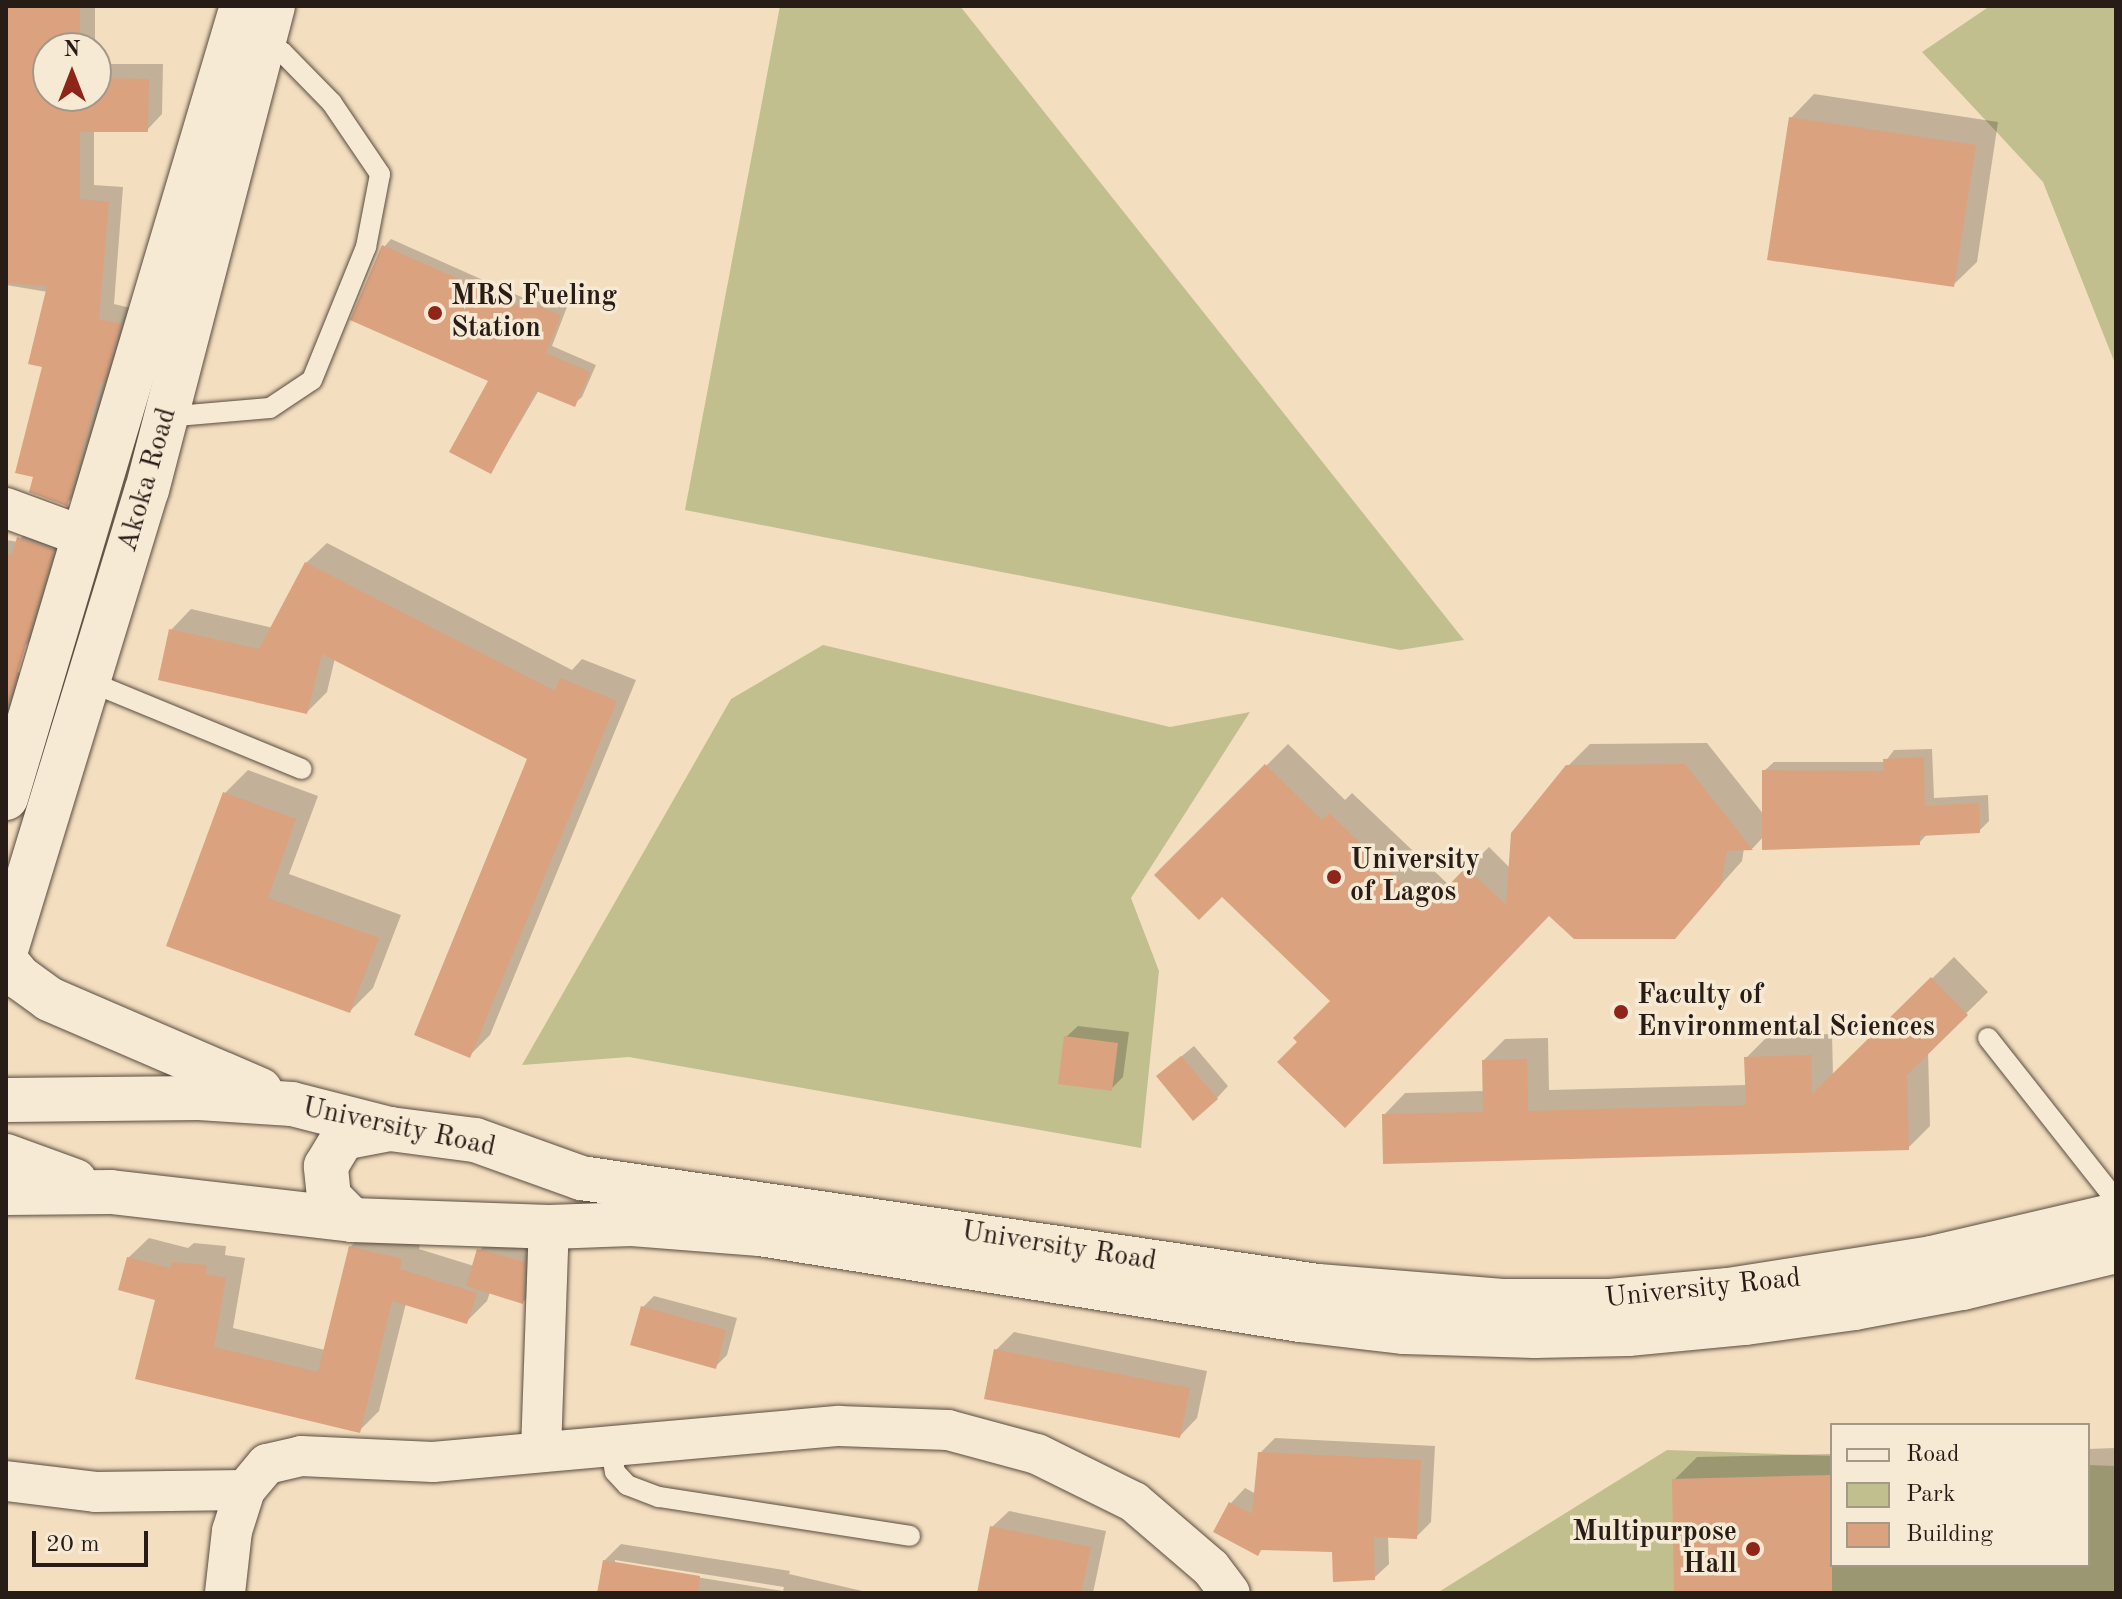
<!DOCTYPE html>
<style>
body{margin:0}
#map{position:relative;width:2122px;height:1599px;overflow:hidden;background:#f3debf;font-family:"Old Standard TT",serif}
div>[style]{position:absolute}
[style*='--x']{left:calc(var(--x)*1px);top:calc(var(--y)*1px);width:calc(var(--w)*1px);rotate:calc(var(--a)*1deg)}
.green>*{inset:0;background:#c2bf8e}
.shadow>*{inset:0;background:#0003}
.building>*{inset:0;background:#dba27f}
.roads{filter:drop-shadow(0 0 2px #5a4c40) drop-shadow(0 0 2px #5a4c40)}
.lane>*{height:20px;margin:-10px;padding:0 10px;transform-origin:10px;border-radius:10px;background:#f7ead5}
.street>*{height:40px;margin:-20px;padding:0 20px;transform-origin:20px;border-radius:20px;background:#f7ead5}
.secondary>*{height:44px;margin:-22px;padding:0 22px;transform-origin:22px;border-radius:22px;background:#f7ead5}
.dots>*{width:22px;height:22px;translate:-50% -50%;box-sizing:border-box;border:4px solid #f7ead5;border-radius:50%}
span{translate:-50% -50%;white-space:nowrap;text-align:center;line-height:1.15;-webkit-text-stroke:7px #f7ead5;paint-order:stroke}
.poi-label{font-size:28px;color:#271c16;font-weight:700}
.left{translate:0 -50%;text-align:left}
.right{translate:-100% -50%;text-align:right}
.street-label{font-size:28px;color:#271c16}
.frame{position:absolute;inset:0;border:8px solid #271c16;pointer-events:none}
.legend{position:absolute;left:1830px;top:1423px;width:260px;height:144px;box-sizing:border-box;background:#f7ead5;border:2px solid #a49889;margin:0;padding:10px 14px;list-style:none;font-size:24px;color:#271c16}
.legend li{display:flex;align-items:center;gap:16px;height:40px}
.legend b{width:40px;border:2px solid #a49889}
.north{position:absolute;left:32px;top:32px;width:80px;height:80px;box-sizing:border-box;background:#f7ead5;border:2px solid #a49889;border-radius:50%;rotate:0deg;font-size:22px;font-weight:700;line-height:32px;text-align:center;color:#271c16}
.north::after{content:'';display:block;margin:auto;width:28px;height:36px;background:#8f2418;clip-path:polygon(50% 0,100% 100%,50% 72%,0 100%)}
.scale{position:absolute;left:32px;top:1531px;width:116px;height:36px;box-sizing:border-box;border:4px solid #271c16;border-top:0;padding-left:10px;font-size:24px;line-height:28px;white-space:nowrap;color:#271c16;-webkit-text-stroke:6px #f7ead5;paint-order:stroke}
</style>
<div id="map">
<div class="green">
<i style="clip-path:polygon(780px 6px,960px 6px,1464px 640px,1400px 650px,685px 510px)"></i>
<i style="clip-path:polygon(1990px 6px,2116px 6px,2116px 366px,2043px 182px,1922px 52px)"></i>
<i style="clip-path:polygon(823px 645px,1170px 727px,1250px 712px,1131px 898px,1159px 971px,1141px 1148px,629px 1057px,522px 1065px,731px 699px)"></i>
<i style="clip-path:polygon(1667px 1450px,1832px 1456px,1832px 1565px,2088px 1565px,2088px 1465px,2116px 1466px,2116px 1593px,1437px 1593px)"></i>
</div>
<div class="shadow">
<i style="clip-path:polygon(7px 6px,95px 6px,95px 48px,48px 48px,48px 96px,96px 96px,96px 64px,163px 64px,162px 114px,147px 130px,94px 130px,94px 185px,123px 187px,114px 304px,135px 309px,82px 488px,66px 504px,35px 476px,48px 292px,6px 285px)"></i>
<i style="clip-path:polygon(1814px 94px,1998px 122px,1977px 262px,1953px 285px,1791px 118px)"></i>
<i style="clip-path:polygon(391px 239px,528px 300px,534px 294px,567px 307px,552px 346px,596px 365px,582px 397px,574px 404px,539px 390px,491px 472px,491px 380px,384px 247px)"></i>
<i style="clip-path:polygon(30px 526px,64px 538px,35px 636px,23px 648px,6px 644px,6px 540px,18px 542px)"></i>
<i style="clip-path:polygon(327px 543px,572px 670px,582px 659px,636px 680px,490px 1035px,470px 1055px,529px 758px,335px 658px,327px 692px,307px 712px,171px 630px,191px 609px,273px 628px,306px 563px)"></i>
<i style="clip-path:polygon(6px 668px,20px 673px,16px 705px,6px 741px)"></i>
<i style="clip-path:polygon(1707px 743px,1764px 815px,1764px 771px,1774px 762px,1885px 762px,1894px 750px,1932px 749px,1934px 798px,1988px 795px,1989px 821px,1979px 831px,1928px 833px,1919px 843px,1764px 836px,1753px 848px,1744px 848px,1742px 861px,1674px 937px,1550px 914px,1333px 1001px,1222px 894px,1157px 875px,1288px 744px,1345px 800px,1352px 793px,1450px 886px,1489px 847px,1510px 868px,1568px 766px,1590px 744px)"></i>
<i style="clip-path:polygon(248px 770px,318px 796px,289px 874px,401px 915px,373px 988px,350px 1011px,168px 945px,225px 793px)"></i>
<i style="clip-path:polygon(1954px 957px,1988px 992px,1928px 1051px,1930px 1126px,1908px 1148px,1384px 1115px,1405px 1093px,1485px 1091px,1484px 1060px,1505px 1039px,1548px 1038px,1549px 1090px,1747px 1085px,1746px 1058px,1768px 1036px,1832px 1034px,1833px 1076px)"></i>
<i style="clip-path:polygon(1078px 1026px,1129px 1032px,1123px 1077px,1111px 1089px,1066px 1037px)"></i>
<i style="clip-path:polygon(1194px 1046px,1228px 1086px,1217px 1098px,1171px 1065px)"></i>
<i style="clip-path:polygon(371px 1227px,421px 1239px,419px 1249px,474px 1266px,479px 1251px,491px 1239px,536px 1251px,534px 1291px,523px 1302px,490px 1292px,487px 1301px,466px 1322px,406px 1303px,379px 1411px,359px 1431px,137px 1378px,157px 1299px,128px 1258px,149px 1238px,188px 1248px,194px 1243px,226px 1246px,225px 1255px,245px 1258px,233px 1328px,325px 1350px,350px 1247px)"></i>
<i style="clip-path:polygon(654px 1296px,737px 1318px,727px 1355px,715px 1367px,642px 1308px)"></i>
<i style="clip-path:polygon(1014px 1332px,1207px 1371px,1197px 1418px,1180px 1436px,996px 1350px)"></i>
<i style="clip-path:polygon(1275px 1438px,1435px 1446px,1431px 1522px,1416px 1537px,1388px 1536px,1389px 1564px,1374px 1578px,1334px 1550px,1263px 1548px,1258px 1554px,1231px 1503px,1245px 1488px,1256px 1494px,1260px 1453px)"></i>
<i style="clip-path:polygon(2116px 1448px,2116px 1593px,1676px 1593px,1674px 1480px,1697px 1457px,1832px 1454px,1832px 1565px,2088px 1565px,2088px 1449px)"></i>
<i style="clip-path:polygon(1009px 1511px,1106px 1531px,1093px 1593px,979px 1593px,992px 1527px)"></i>
<i style="clip-path:polygon(evenodd,621px 1544px,790px 1571px,789px 1574px,871px 1593px,599px 1593px,604px 1561px,621px 1544px,615px 1560px,784px 1587px,783px 1591px,615px 1564px,615px 1560px)"></i>
</div>
<div class="building">
<i style="clip-path:polygon(6px 6px,80px 6px,80px 48px,48px 48px,48px 96px,96px 96px,96px 78px,149px 79px,148px 132px,80px 132px,80px 199px,109px 202px,99px 319px,121px 324px,104px 382px,101px 381px,67px 506px,29px 492px,33px 477px,15px 473px,42px 367px,28px 364px,47px 286px,6px 283px)"></i>
<i style="clip-path:polygon(1789px 117px,1976px 145px,1954px 287px,1767px 260px)"></i>
<i style="clip-path:polygon(382px 245px,522px 307px,525px 300px,561px 315px,546px 353px,590px 372px,575px 407px,536px 391px,491px 474px,449px 452px,488px 381px,350px 320px)"></i>
<i style="clip-path:polygon(17px 537px,54px 550px,8px 705px,6px 553px,12px 555px)"></i>
<i style="clip-path:polygon(305px 562px,555px 691px,560px 678px,617px 701px,470px 1058px,414px 1035px,527px 759px,322px 654px,307px 714px,158px 680px,169px 629px,259px 649px)"></i>
<i style="clip-path:polygon(1924px 757px,1925px 806px,1979px 803px,1980px 833px,1920px 836px,1920px 845px,1762px 850px,1762px 770px,1884px 771px,1883px 759px)"></i>
<i style="clip-path:polygon(1265px 764px,1322px 820px,1329px 813px,1428px 907px,1466px 867px,1506px 905px,1511px 833px,1566px 765px,1685px 764px,1753px 850px,1727px 851px,1721px 885px,1675px 939px,1574px 939px,1549px 916px,1345px 1128px,1277px 1062px,1297px 1042px,1293px 1038px,1330px 1001px,1222px 897px,1199px 920px,1154px 875px)"></i>
<i style="clip-path:polygon(223px 792px,296px 819px,268px 898px,379px 938px,350px 1013px,166px 946px)"></i>
<i style="clip-path:polygon(1931px 977px,1968px 1015px,1907px 1075px,1909px 1150px,1383px 1164px,1382px 1114px,1483px 1112px,1482px 1060px,1527px 1059px,1528px 1111px,1746px 1105px,1744px 1057px,1811px 1055px,1812px 1094px)"></i>
<i style="clip-path:polygon(1064px 1036px,1118px 1043px,1112px 1091px,1058px 1084px)"></i>
<i style="clip-path:polygon(1181px 1056px,1218px 1099px,1193px 1121px,1156px 1076px)"></i>
<i style="clip-path:polygon(349px 1246px,402px 1259px,400px 1269px,477px 1293px,467px 1324px,392px 1301px,360px 1433px,135px 1379px,155px 1300px,118px 1290px,127px 1257px,171px 1268px,172px 1262px,207px 1265px,206px 1274px,226px 1278px,214px 1347px,318px 1372px)"></i>
<i style="clip-path:polygon(477px 1249px,525px 1262px,523px 1304px,466px 1286px)"></i>
<i style="clip-path:polygon(641px 1306px,726px 1330px,716px 1369px,630px 1345px)"></i>
<i style="clip-path:polygon(994px 1349px,1190px 1388px,1180px 1438px,984px 1399px)"></i>
<i style="clip-path:polygon(1258px 1452px,1421px 1460px,1417px 1539px,1374px 1537px,1375px 1580px,1333px 1582px,1332px 1552px,1261px 1550px,1258px 1556px,1213px 1532px,1229px 1502px,1252px 1514px)"></i>
<i style="clip-path:polygon(1832px 1475px,1832px 1593px,1674px 1593px,1672px 1479px)"></i>
<i style="clip-path:polygon(990px 1526px,1091px 1547px,1081px 1593px,977px 1593px)"></i>
<i style="clip-path:polygon(603px 1560px,700px 1576px,698px 1593px,597px 1593px)"></i>
</div>
<div class="roads">
<div class="lane">
<i style="--x:165;--y:417;--w:105;--a:-4.9"></i>
<i style="--x:270;--y:408;--w:50;--a:-33.7"></i>
<i style="--x:312;--y:380;--w:144;--a:-67.9"></i>
<i style="--x:366;--y:247;--w:74;--a:-79.1"></i>
<i style="--x:380;--y:174;--w:86;--a:-124.1"></i>
<i style="--x:332;--y:103;--w:71;--a:-134.4"></i>
<i style="--x:282;--y:52;--w:24;--a:-158"></i>
<i style="--x:88;--y:681;--w:231;--a:22.4"></i>
<i style="--x:1988;--y:1038;--w:206;--a:51.7"></i>
<i style="--x:610;--y:1444;--w:28;--a:80"></i>
<i style="--x:615;--y:1472;--w:18;--a:47"></i>
<i style="--x:627;--y:1485;--w:34;--a:21"></i>
<i style="--x:659;--y:1497;--w:254;--a:8.8"></i>
</div>
<div class="street">
<i style="--x:6;--y:508;--w:84;--a:20.2"></i>
<i style="--x:541;--y:1451;--w:224;--a:-88"></i>
<i style="--x:6;--y:1481;--w:90;--a:7"></i>
<i style="--x:95;--y:1492;--w:150;--a:-0.8"></i>
<i style="--x:225;--y:1593;--w:62;--a:-83.6"></i>
<i style="--x:232;--y:1531;--w:43;--a:-72.4"></i>
<i style="--x:245;--y:1490;--w:34;--a:-50"></i>
<i style="--x:267;--y:1464;--w:35;--a:-13"></i>
<i style="--x:301;--y:1456;--w:132;--a:2.6"></i>
<i style="--x:433;--y:1462;--w:408;--a:-5.1"></i>
<i style="--x:839;--y:1426;--w:109;--a:2.1"></i>
<i style="--x:948;--y:1430;--w:92;--a:15.1"></i>
<i style="--x:1037;--y:1454;--w:108;--a:26.3"></i>
<i style="--x:1134;--y:1502;--w:101;--a:40.6"></i>
<i style="--x:1211;--y:1568;--w:31;--a:53"></i>
</div>
<div class="secondary">
<i style="--x:6;--y:798;--w:816;--a:-73.41"></i>
<i style="--x:6;--y:950;--w:481;--a:-73"></i>
<i style="--x:147;--y:490;--w:500;--a:-75.41"></i>
<i style="--x:6;--y:961;--w:21;--a:51"></i>
<i style="--x:19;--y:977;--w:37;--a:36"></i>
<i style="--x:49;--y:999;--w:230;--a:23.3"></i>
<i style="--x:6;--y:1100;--w:193;--a:-0.6"></i>
<i style="--x:199;--y:1098;--w:93;--a:3.7"></i>
<i style="--x:292;--y:1104;--w:101;--a:14.3"></i>
<i style="--x:390;--y:1129;--w:86;--a:7.4"></i>
<i style="--x:475;--y:1140;--w:113;--a:19.7"></i>
<i style="--x:581;--y:1178;--w:745;--a:8.34"></i>
<i style="--x:1318;--y:1286;--w:188;--a:4.6"></i>
<i style="--x:1505;--y:1301;--w:105;--a:0"></i>
<i style="--x:1610;--y:1301;--w:119;--a:-5.3"></i>
<i style="--x:1728;--y:1290;--w:206;--a:-8.9"></i>
<i style="--x:1932;--y:1258;--w:189;--a:-13.2"></i>
<i style="--x:6;--y:1156;--w:73;--a:19.9"></i>
<i style="--x:6;--y:1193;--w:105;--a:-0.5"></i>
<i style="--x:111;--y:1192;--w:243;--a:6.6"></i>
<i style="--x:352;--y:1220;--w:197;--a:2"></i>
<i style="--x:549;--y:1227;--w:83;--a:-2.1"></i>
<i style="--x:632;--y:1224;--w:128;--a:4.5"></i>
<i style="--x:760;--y:1234;--w:547;--a:9.05"></i>
<i style="--x:1300;--y:1320;--w:105;--a:6.6"></i>
<i style="--x:1404;--y:1332;--w:131;--a:1.7"></i>
<i style="--x:1535;--y:1336;--w:93;--a:-1.2"></i>
<i style="--x:1628;--y:1334;--w:118;--a:-5.4"></i>
<i style="--x:1745;--y:1323;--w:111;--a:-7.8"></i>
<i style="--x:1855;--y:1308;--w:109;--a:-10.6"></i>
<i style="--x:1962;--y:1288;--w:158;--a:-13.5"></i>
<i style="--x:352;--y:1220;--w:33;--a:-135"></i>
<i style="--x:329;--y:1197;--w:31;--a:-96"></i>
<i style="--x:326;--y:1166;--w:33;--a:-59"></i>
<i style="--x:343;--y:1138;--w:48;--a:-10.8"></i>
</div>
</div>
<div class="dots">
<i style="left:435px;top:313px;background:#8f2418"></i>
<i style="left:1334px;top:877px;background:#8f2418"></i>
<i style="left:1621px;top:1012px;background:#8f2418"></i>
<i style="left:1753px;top:1549px;background:#8f2418"></i>
</div>
<div class="poi-label">
<span class="left" style="left:451px;top:313px">MRS Fueling<br>Station</span>
<span class="left" style="left:1350px;top:877px">University<br>of Lagos</span>
<span class="left" style="left:1637px;top:1012px">Faculty of<br>Environmental Sciences</span>
<span class="right" style="left:1737px;top:1549px">Multipurpose<br>Hall</span>
</div>
<div class="street-label">
<span style="left:148px;top:480px;rotate:-74deg">Akoka Road</span>
<span style="left:399px;top:1128px;rotate:12deg">University Road</span>
<span style="left:1059px;top:1247px;rotate:9deg">University Road</span>
<span style="left:1703px;top:1289px;rotate:-6deg">University Road</span>
</div>
<div class="frame"></div>
<ul class="legend">
<li><b style="height:10px;background:#f7ead5"></b>Road</li>
<li><b style="height:22px;background:#c2bf8e"></b>Park</li>
<li><b style="height:22px;background:#dba27f"></b>Building</li>
</ul>
<div class="north">N</div>
<div class="scale">20 m</div>
</div>
